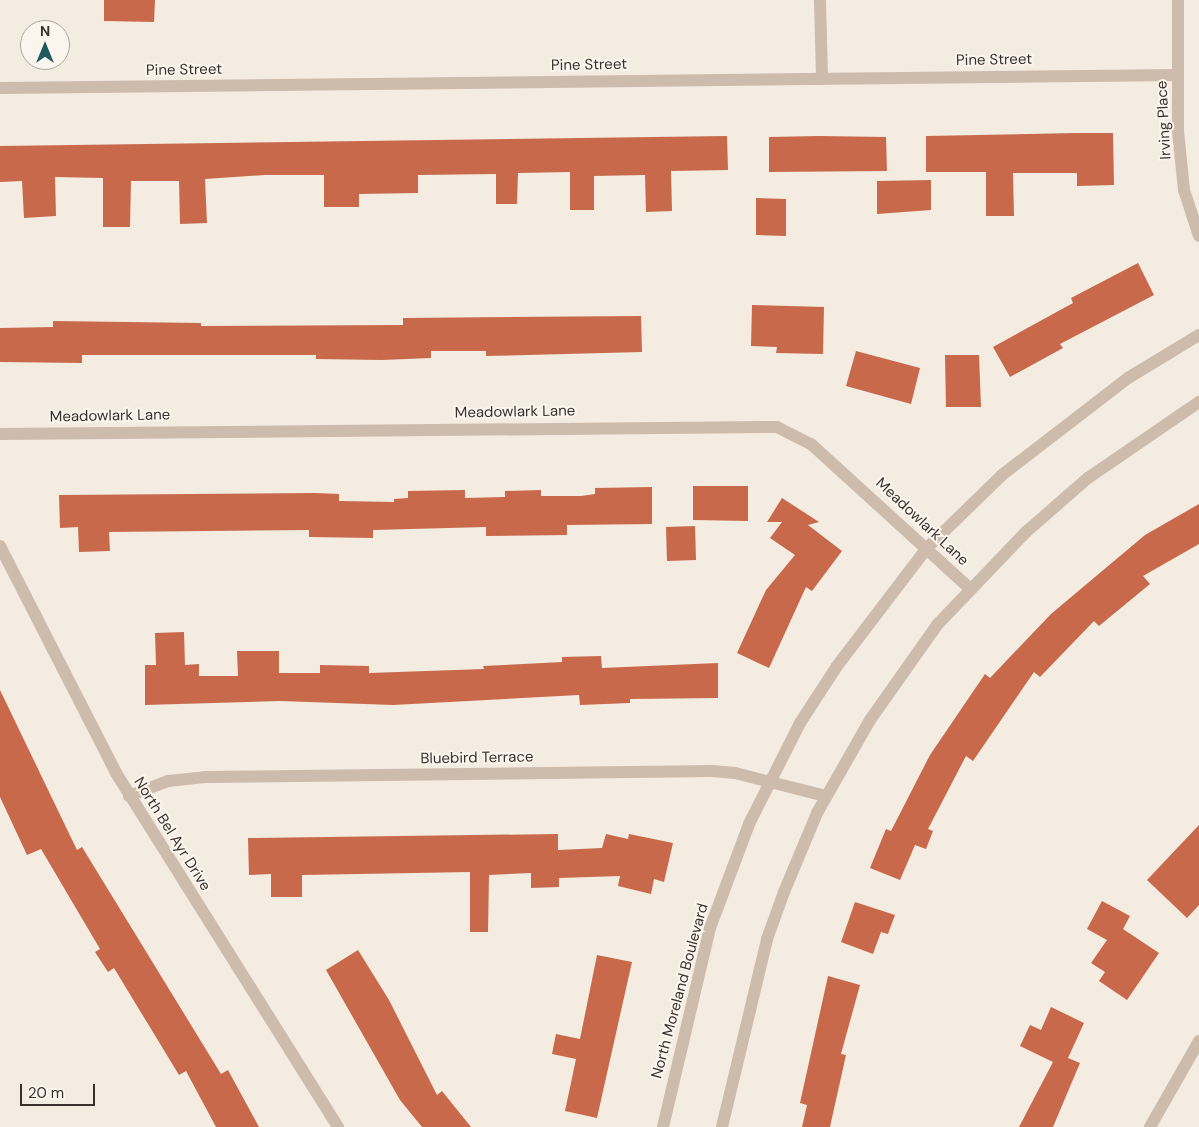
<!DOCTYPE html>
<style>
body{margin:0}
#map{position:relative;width:1199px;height:1127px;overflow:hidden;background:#f4ebe1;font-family:"DM Sans",sans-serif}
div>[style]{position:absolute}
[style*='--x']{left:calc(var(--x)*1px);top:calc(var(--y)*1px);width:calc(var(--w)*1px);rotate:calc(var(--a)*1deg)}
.building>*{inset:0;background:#c8694b}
.minor>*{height:12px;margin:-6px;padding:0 6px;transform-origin:6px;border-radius:6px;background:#cdbbac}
.tertiary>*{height:12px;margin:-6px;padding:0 6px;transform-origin:6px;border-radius:6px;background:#cdbbac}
span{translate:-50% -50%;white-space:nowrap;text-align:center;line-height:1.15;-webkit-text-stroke:4px #fbf5ee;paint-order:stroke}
.street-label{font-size:15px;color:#3b302b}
.north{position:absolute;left:20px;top:20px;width:50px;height:50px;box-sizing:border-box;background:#fbf5ee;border:1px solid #aea6a0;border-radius:50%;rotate:0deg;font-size:14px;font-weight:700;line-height:20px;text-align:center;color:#3b302b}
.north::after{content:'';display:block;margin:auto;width:18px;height:22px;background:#1f5a5e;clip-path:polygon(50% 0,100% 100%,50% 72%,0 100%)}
.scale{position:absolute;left:20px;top:1084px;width:75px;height:22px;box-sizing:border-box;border:2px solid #3b302b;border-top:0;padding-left:6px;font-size:15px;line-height:18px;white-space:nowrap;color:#3b302b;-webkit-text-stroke:4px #fbf5ee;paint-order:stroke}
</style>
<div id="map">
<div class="building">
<i style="clip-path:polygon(104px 0,155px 0,154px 22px,104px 21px)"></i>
<i style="clip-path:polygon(1076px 133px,1113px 133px,1114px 185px,1077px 186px,1077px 173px,1013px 173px,1014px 216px,986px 216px,986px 172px,926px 172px,926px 136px)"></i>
<i style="clip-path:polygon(727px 136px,728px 170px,671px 171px,672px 211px,646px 212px,645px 175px,594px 176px,594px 210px,570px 210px,570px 172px,518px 173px,517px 204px,496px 204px,496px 174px,418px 175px,418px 193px,359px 194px,359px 207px,324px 207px,324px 175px,265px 175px,205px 179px,207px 223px,180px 224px,179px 181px,131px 181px,130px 227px,103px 227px,103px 178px,55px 177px,56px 216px,24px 218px,22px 181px,0 182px,0 146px)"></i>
<i style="clip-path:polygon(819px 136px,886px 137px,887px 171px,769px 172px,769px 137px)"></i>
<i style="clip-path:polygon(931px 180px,931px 210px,877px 214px,877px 181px)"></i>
<i style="clip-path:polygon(756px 198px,786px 199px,786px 236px,756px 235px)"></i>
<i style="clip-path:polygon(1138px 263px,1154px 295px,1060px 344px,1063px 348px,1010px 377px,993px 347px,1073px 303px,1071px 298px)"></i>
<i style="clip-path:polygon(752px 305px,824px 307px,823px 354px,776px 353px,777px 347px,751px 346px)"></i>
<i style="clip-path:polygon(641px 316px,642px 352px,486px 356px,486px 351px,431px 351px,431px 358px,382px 360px,316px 359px,316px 355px,82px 355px,82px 363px,0 362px,0 328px,53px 327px,53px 321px,201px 323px,201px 326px,403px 325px,403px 318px)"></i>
<i style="clip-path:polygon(856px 351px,920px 368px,911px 404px,846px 386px)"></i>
<i style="clip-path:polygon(945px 355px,979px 355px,981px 407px,946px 407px)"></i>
<i style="clip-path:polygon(693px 486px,748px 486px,748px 521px,693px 520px)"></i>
<i style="clip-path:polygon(652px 487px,652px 524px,567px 525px,567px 535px,486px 536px,486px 527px,373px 530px,373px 538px,309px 537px,309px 530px,109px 532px,110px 551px,79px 552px,78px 527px,60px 528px,59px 495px,316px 493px,339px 494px,339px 501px,394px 502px,394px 499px,408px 498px,408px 491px,465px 490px,465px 498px,505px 497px,505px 491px,541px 490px,541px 496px,581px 496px,595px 494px,595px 488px)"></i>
<i style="clip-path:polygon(782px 498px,819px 522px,808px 525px,842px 551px,812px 591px,806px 587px,769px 668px,737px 653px,766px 590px,795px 555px,770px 538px,782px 522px,767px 522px)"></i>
<i style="clip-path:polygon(1199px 504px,1199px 544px,1143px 576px,1150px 584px,1099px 626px,1094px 621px,1040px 677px,1034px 672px,973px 761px,966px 756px,928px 829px,933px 831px,926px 849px,915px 845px,900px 880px,870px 868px,886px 829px,891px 831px,930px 755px,985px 674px,990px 678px,1051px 614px,1145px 535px)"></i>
<i style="clip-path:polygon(695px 526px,696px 560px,667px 561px,666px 527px)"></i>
<i style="clip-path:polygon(184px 632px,185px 665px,199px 664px,199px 676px,238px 676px,237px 651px,279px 651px,279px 673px,320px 673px,320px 665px,369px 666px,369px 673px,484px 669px,483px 666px,562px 662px,562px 657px,601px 656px,602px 668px,718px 663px,718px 698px,630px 699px,630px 703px,580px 705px,579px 695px,393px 705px,280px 701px,145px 705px,145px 665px,156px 665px,155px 633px)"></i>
<i style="clip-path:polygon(0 690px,77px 850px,82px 847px,221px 1074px,228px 1070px,259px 1127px,216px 1127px,186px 1071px,179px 1075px,114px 968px,108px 972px,95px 952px,100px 949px,41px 849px,27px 855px,0 797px)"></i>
<i style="clip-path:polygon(1199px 825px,1199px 905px,1187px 918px,1147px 880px)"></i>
<i style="clip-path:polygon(558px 834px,558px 850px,602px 848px,606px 834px,628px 839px,629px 834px,673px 843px,664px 882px,654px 879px,651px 894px,618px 886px,620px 876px,559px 878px,559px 887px,531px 888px,531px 873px,489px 875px,488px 932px,470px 932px,470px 872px,302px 875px,302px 897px,271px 897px,271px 874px,249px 875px,248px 838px)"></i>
<i style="clip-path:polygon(1102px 901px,1130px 916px,1123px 929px,1159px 953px,1127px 1000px,1099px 981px,1105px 972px,1091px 963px,1107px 940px,1087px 929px)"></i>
<i style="clip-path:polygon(855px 902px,895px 915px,888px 934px,881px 932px,873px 954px,841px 942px)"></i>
<i style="clip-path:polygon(358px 950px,389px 1000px,437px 1095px,442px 1091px,471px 1127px,422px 1127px,400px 1100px,326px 970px)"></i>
<i style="clip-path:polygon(597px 955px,632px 962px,597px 1118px,565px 1111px,576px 1059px,552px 1054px,556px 1034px,580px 1039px)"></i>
<i style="clip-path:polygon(828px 976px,860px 985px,841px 1054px,846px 1055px,830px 1127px,802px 1127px,807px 1105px,800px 1103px)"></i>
<i style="clip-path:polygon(1051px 1007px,1084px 1023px,1068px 1058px,1080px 1063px,1053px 1127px,1019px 1127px,1053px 1062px,1020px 1046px,1030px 1025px,1041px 1030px)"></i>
</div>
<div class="minor">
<i style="--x:820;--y:0;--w:79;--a:88.5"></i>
<i style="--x:1178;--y:0;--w:131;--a:90"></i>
<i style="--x:1178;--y:131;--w:59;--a:84.2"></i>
<i style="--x:1184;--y:190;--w:48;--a:71.9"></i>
<i style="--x:0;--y:88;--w:1178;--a:-0.63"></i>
<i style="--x:0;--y:434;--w:777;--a:-0.52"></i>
<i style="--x:777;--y:427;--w:38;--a:27"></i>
<i style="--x:811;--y:444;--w:214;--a:42.3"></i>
<i style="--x:0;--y:546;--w:255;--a:62.9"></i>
<i style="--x:116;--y:773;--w:418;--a:57.9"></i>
<i style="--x:129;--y:796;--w:42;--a:-21"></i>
<i style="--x:168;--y:781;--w:37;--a:-6"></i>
<i style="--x:205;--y:777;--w:507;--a:-0.68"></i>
<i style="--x:712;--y:771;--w:23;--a:5"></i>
<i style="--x:735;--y:773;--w:94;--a:14.2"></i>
<i style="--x:1150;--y:1127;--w:99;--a:-60.3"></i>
</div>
<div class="tertiary">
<i style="--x:663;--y:1127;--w:204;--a:-76.7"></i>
<i style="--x:710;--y:928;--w:111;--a:-69.4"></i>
<i style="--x:749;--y:824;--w:113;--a:-63.2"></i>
<i style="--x:800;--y:723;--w:68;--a:-57"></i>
<i style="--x:837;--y:666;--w:148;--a:-52.7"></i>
<i style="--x:927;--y:548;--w:105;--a:-44.2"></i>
<i style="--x:1002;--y:475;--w:159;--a:-37.6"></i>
<i style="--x:1128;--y:378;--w:83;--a:-31.2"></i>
<i style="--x:722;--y:1127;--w:193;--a:-76.5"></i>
<i style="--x:767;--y:939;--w:50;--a:-70.1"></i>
<i style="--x:784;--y:892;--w:86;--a:-67.3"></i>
<i style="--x:817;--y:813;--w:107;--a:-60.3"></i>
<i style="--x:870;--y:720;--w:116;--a:-54.8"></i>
<i style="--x:937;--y:625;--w:129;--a:-46.3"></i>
<i style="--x:1026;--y:532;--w:82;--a:-41.1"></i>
<i style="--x:1088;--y:478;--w:135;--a:-34.4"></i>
</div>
<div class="street-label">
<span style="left:994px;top:60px;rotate:-1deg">Pine Street</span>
<span style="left:589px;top:65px;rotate:-1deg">Pine Street</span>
<span style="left:184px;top:70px;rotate:-1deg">Pine Street</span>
<span style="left:1164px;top:120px;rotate:-93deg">Irving Place</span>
<span style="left:515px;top:412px;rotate:-1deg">Meadowlark Lane</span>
<span style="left:110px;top:416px;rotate:-1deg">Meadowlark Lane</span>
<span style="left:922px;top:522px;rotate:43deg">Meadowlark Lane</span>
<span style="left:477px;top:758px;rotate:-1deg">Bluebird Terrace</span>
<span style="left:172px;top:834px;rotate:58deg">North Bel Ayr Drive</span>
<span style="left:680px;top:991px;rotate:-75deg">North Moreland Boulevard</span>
</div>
<div class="north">N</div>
<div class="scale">20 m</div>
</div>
